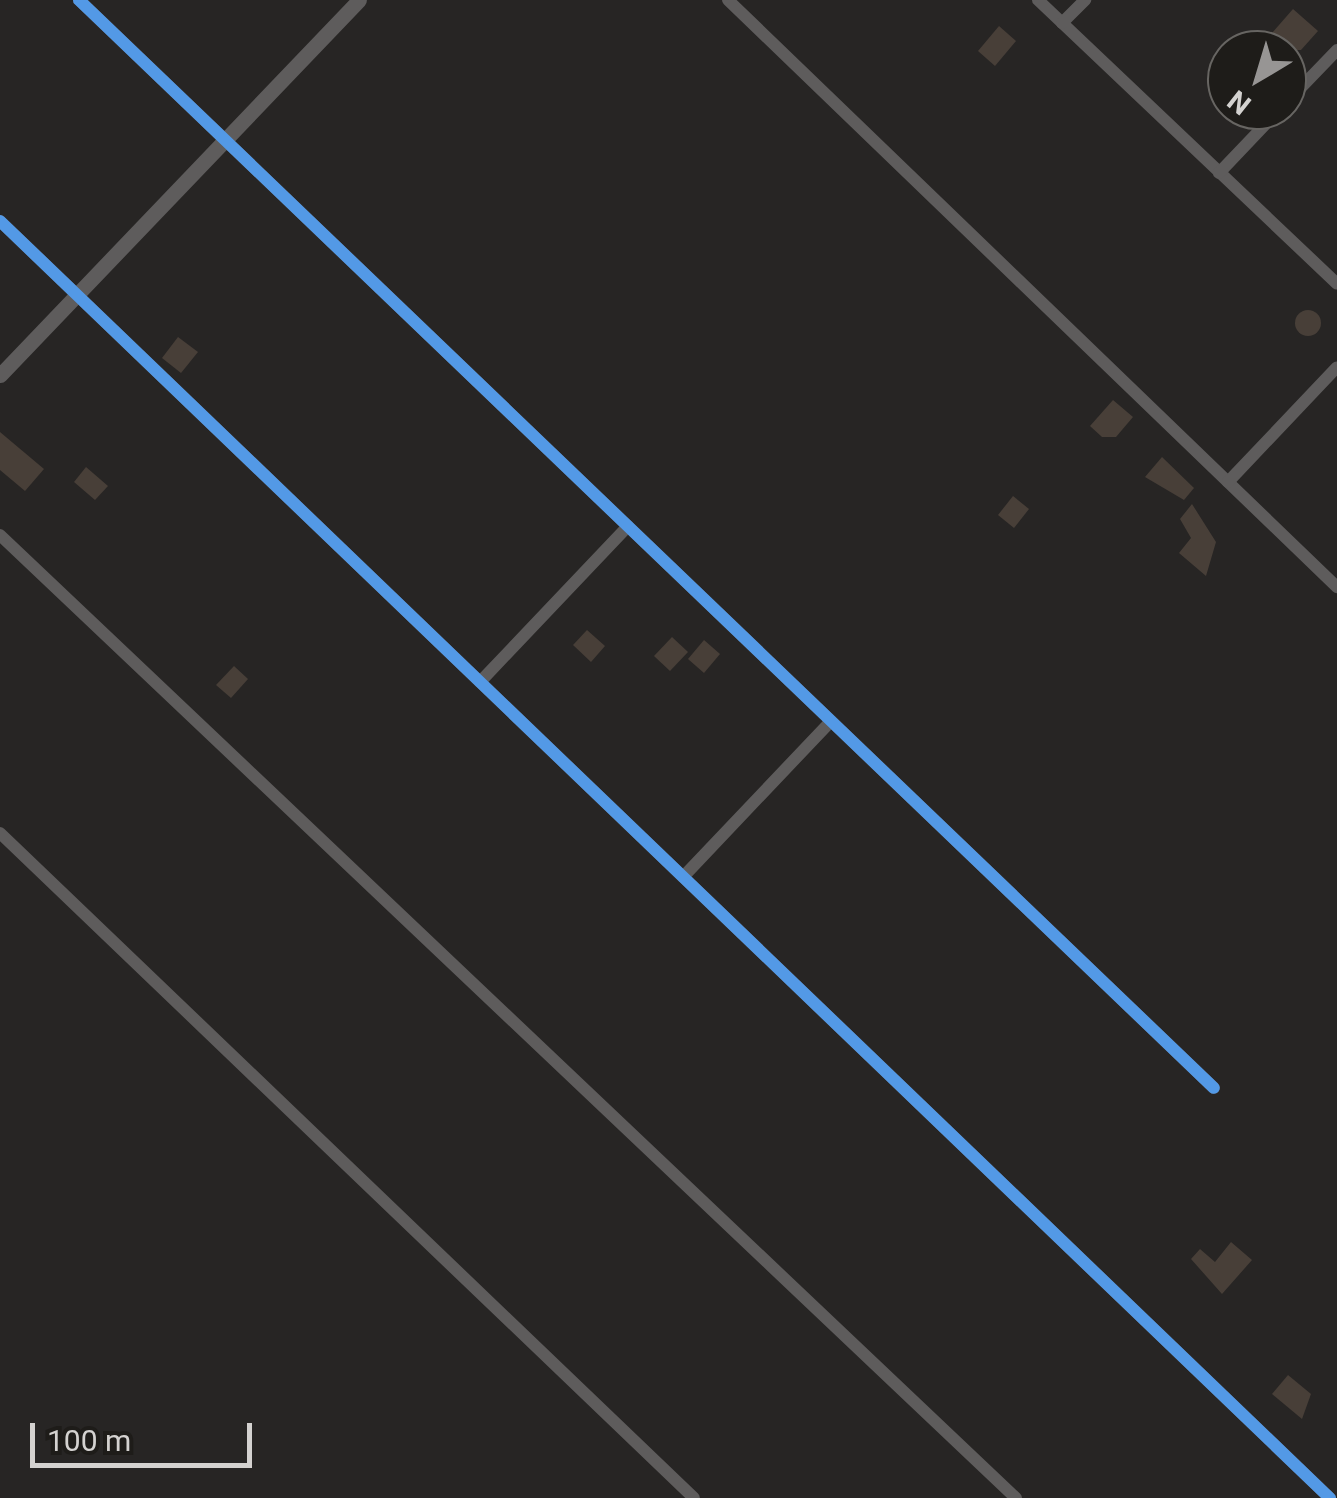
<!DOCTYPE html>
<style>
body{margin:0}
#map{position:relative;width:1337px;height:1498px;overflow:hidden;background:#272524;font-family:Roboto,sans-serif}
div>[style]{position:absolute}
[style*='--x']{left:calc(var(--x)*1px);top:calc(var(--y)*1px);width:calc(var(--w)*1px);rotate:calc(var(--a)*1deg)}
.building>*{inset:0;background:#483f38}
.round{border-radius:50%}
.minor>*{height:12px;margin:-6px;padding:0 6px;transform-origin:6px;border-radius:6px;background:#5e5c5c}
.tertiary>*{height:15px;margin:-7.5px;padding:0 7.5px;transform-origin:7.5px;border-radius:7.5px;background:#5e5c5c}
.cycleway>*{height:12px;margin:-6px;padding:0 6px;transform-origin:6px;border-radius:6px;background:#5399e6}
span{translate:-50% -50%;white-space:nowrap;text-align:center;line-height:1.15;-webkit-text-stroke:8px #1e1c19;paint-order:stroke}
.north{position:absolute;left:1207px;top:30px;width:100px;height:100px;box-sizing:border-box;background:#1e1c19;border:2px solid #676562;border-radius:50%;rotate:218deg;font-size:28px;font-weight:700;line-height:40px;text-align:center;color:#d4d2d0}
.north::after{content:'';display:block;margin:auto;width:35px;height:45px;background:#979594;clip-path:polygon(50% 0,100% 100%,50% 72%,0 100%)}
.scale{position:absolute;left:30px;top:1423px;width:222px;height:45px;box-sizing:border-box;border:5px solid #d4d2d0;border-top:0;padding-left:12px;font-size:30px;line-height:35px;white-space:nowrap;color:#d4d2d0;-webkit-text-stroke:8px #1e1c19;paint-order:stroke}
</style>
<div id="map">
<div class="building">
<i style="clip-path:polygon(1293px 9px,1318px 31px,1301px 50px,1257px 50px)"></i>
<i style="clip-path:polygon(999px 26px,1016px 41px,995px 66px,978px 51px)"></i>
<i class="round" style="left:1295px;top:310px;width:26px;height:26px"></i>
<i style="clip-path:polygon(178px 337px,198px 352px,181px 373px,162px 358px)"></i>
<i style="clip-path:polygon(1113px 400px,1133px 417px,1116px 437px,1102px 437px,1090px 426px)"></i>
<i style="clip-path:polygon(0 432px,44px 469px,25px 491px,0 470px)"></i>
<i style="clip-path:polygon(1162px 457px,1194px 488px,1184px 500px,1145px 477px)"></i>
<i style="clip-path:polygon(86px 467px,108px 486px,95px 500px,74px 482px)"></i>
<i style="clip-path:polygon(1013px 496px,1029px 509px,1014px 528px,998px 515px)"></i>
<i style="clip-path:polygon(1192px 504px,1216px 542px,1206px 576px,1179px 553px,1191px 538px,1180px 519px)"></i>
<i style="clip-path:polygon(587px 630px,605px 646px,591px 662px,573px 645px)"></i>
<i style="clip-path:polygon(672px 637px,688px 652px,670px 671px,654px 656px)"></i>
<i style="clip-path:polygon(704px 640px,720px 654px,704px 673px,688px 659px)"></i>
<i style="clip-path:polygon(234px 666px,248px 679px,231px 698px,216px 685px)"></i>
<i style="clip-path:polygon(1231px 1242px,1252px 1260px,1222px 1294px,1191px 1259px,1200px 1249px,1215px 1262px)"></i>
<i style="clip-path:polygon(1288px 1375px,1311px 1394px,1302px 1419px,1272px 1394px)"></i>
</div>
<div class="minor">
<i style="--x:79;--y:0;--w:1572;--a:43.79"></i>
<i style="--x:728;--y:0;--w:846;--a:43.95"></i>
<i style="--x:1038;--y:0;--w:412;--a:43.5"></i>
<i style="--x:1062;--y:23;--w:33;--a:-45"></i>
<i style="--x:1287;--y:102;--w:72;--a:-46.1"></i>
<i style="--x:1219;--y:173;--w:87;--a:-46.4"></i>
<i style="--x:0;--y:221;--w:1844;--a:43.84"></i>
<i style="--x:1228;--y:482;--w:158;--a:-46.5"></i>
<i style="--x:0;--y:535;--w:1400;--a:43.47"></i>
<i style="--x:480;--y:682;--w:215;--a:-46.5"></i>
<i style="--x:0;--y:833;--w:961;--a:43.78"></i>
<i style="--x:683;--y:877;--w:215;--a:-46.5"></i>
</div>
<div class="tertiary">
<i style="--x:0;--y:375;--w:519;--a:-46.25"></i>
</div>
<div class="cycleway">
<i style="--x:79;--y:0;--w:1572;--a:43.79"></i>
<i style="--x:0;--y:221;--w:1844;--a:43.84"></i>
</div>
<div class="north">N</div>
<div class="scale">100 m</div>
</div>
